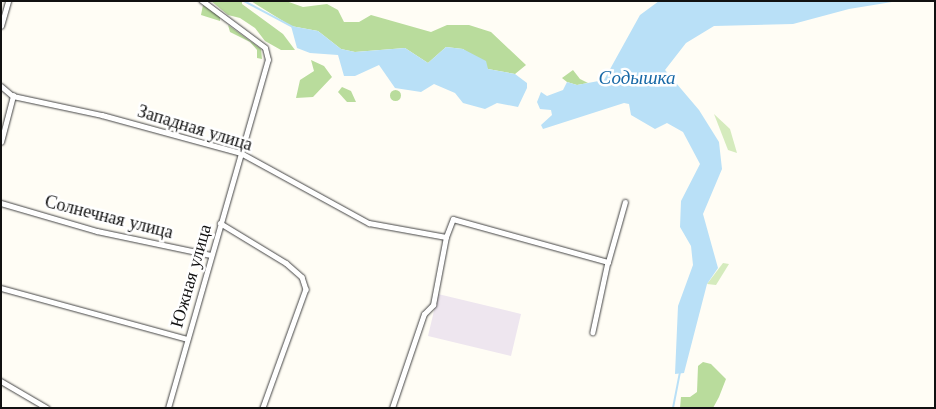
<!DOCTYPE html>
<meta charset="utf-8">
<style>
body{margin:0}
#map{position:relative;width:936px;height:409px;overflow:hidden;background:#fffdf5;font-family:"Libre Baskerville",serif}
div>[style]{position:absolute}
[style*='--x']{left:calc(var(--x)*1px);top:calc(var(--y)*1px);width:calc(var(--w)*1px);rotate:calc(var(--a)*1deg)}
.industrial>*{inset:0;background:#eee6ef}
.green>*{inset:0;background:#d5ebbd}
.forest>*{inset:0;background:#b9dc9c}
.round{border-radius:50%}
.water>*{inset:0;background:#b9e0f7}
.stream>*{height:2px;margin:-1px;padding:0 1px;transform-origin:1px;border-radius:1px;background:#b9e0f7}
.roads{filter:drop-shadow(0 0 1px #444) drop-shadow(0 0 1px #444)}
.minor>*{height:4.5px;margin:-2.25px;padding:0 2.25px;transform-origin:2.25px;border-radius:2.25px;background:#fff}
span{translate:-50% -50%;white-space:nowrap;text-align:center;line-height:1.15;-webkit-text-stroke:5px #fff;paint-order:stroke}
.street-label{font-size:18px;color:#111}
.water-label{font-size:19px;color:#1768a6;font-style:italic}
.frame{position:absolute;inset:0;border:2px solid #111;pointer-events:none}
</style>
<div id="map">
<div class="industrial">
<i style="clip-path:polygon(438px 294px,521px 314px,511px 356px,428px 336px)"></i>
</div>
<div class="green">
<i style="clip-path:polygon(714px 114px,730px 129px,737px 153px,728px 150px)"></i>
<i style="clip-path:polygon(723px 263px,729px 264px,716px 285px,707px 284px)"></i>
</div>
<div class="forest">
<i style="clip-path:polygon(211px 1px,242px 1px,242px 4px,283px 34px,295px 50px,281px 50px,265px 41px,255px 28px,240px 18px,228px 15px)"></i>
<i style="clip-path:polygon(251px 1px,286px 1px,303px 7px,327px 4px,338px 10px,344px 22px,359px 22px,371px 15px,431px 32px,447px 25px,469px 25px,491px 32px,526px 65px,515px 74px,488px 69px,463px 49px,446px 47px,428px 63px,405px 48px,355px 52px,341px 49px,318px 31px,291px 26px)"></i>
<i style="clip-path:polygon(203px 5px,220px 16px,220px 21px,201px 15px)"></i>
<i style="clip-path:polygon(228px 25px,261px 49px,262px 59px,257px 58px,257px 50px,250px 42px,230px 32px)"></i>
<i style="clip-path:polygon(311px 60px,324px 66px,332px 77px,313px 97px,296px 98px,300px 80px,314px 71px)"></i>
<i style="clip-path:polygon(573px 70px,580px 79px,588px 83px,577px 85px,567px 82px,562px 78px)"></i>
<i style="clip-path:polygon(342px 87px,351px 91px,356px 102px,347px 102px,338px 92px)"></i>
<i class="round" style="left:389.5px;top:89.5px;width:11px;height:11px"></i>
<i style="clip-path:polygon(703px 362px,711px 364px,726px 379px,719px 397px,713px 408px,680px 408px,681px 397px,690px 397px,697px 392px,698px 366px)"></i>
</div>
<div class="water">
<i style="clip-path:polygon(659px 1px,898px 1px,849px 9px,793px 24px,714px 26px,686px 43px,665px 70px,699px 110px,719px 142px,722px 169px,703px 214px,718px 268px,707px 284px,684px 373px,675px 374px,678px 306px,693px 265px,691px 246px,680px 227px,681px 201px,700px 164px,683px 132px,667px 123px,655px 129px,631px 115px,629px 104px,624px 103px,543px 129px,541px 125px,552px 115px,551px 110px,540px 109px,537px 102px,541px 92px,547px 96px,563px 90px,567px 82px,577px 85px,604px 80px,640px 15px)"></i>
<i style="clip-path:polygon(291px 26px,318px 31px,341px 49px,355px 52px,405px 48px,428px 63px,446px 47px,463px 49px,486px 61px,488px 69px,515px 74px,527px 83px,527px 88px,518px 107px,497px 103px,485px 109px,463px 103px,455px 93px,434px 84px,421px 92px,395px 88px,379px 65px,355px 76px,344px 76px,338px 55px,310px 53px,297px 48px)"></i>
</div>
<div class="stream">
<i style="--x:244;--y:1;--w:55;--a:28"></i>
<i style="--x:673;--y:408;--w:36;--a:-79"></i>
</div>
<div class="roads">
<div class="minor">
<i style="--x:1;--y:26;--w:26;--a:-74"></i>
<i style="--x:1;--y:86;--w:16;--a:40"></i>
<i style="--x:13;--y:96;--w:91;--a:12.1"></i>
<i style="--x:102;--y:115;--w:144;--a:15.3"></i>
<i style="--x:241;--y:153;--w:146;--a:28.7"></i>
<i style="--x:369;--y:223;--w:78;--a:10.3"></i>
<i style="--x:1;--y:142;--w:48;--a:-75.4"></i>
<i style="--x:1;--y:203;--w:100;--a:16.3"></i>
<i style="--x:97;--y:231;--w:116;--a:11.9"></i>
<i style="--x:220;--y:223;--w:77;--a:31.2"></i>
<i style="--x:286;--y:263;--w:21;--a:41"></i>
<i style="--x:302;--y:277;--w:13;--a:72"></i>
<i style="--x:306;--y:289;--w:127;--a:109.9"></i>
<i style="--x:608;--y:262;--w:62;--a:-74.2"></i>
<i style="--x:1;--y:288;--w:193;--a:15.3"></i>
<i style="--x:1;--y:381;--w:53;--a:30.4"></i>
<i style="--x:168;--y:408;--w:362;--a:-74"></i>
<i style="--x:268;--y:60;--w:12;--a:-104"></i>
<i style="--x:265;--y:48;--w:79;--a:-143.3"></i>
<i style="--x:392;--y:408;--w:99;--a:-71.2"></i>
<i style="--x:424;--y:314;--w:13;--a:-45"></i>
<i style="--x:433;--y:305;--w:69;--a:-79.2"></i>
<i style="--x:446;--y:237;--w:19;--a:-69"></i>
<i style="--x:453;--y:219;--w:161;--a:15.5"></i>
<i style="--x:608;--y:262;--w:72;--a:102.1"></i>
</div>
</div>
<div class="street-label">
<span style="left:195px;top:128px;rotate:17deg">Западная улица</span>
<span style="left:109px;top:217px;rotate:14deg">Солнечная улица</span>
<span style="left:191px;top:276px;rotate:-74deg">Южная улица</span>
</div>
<div class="water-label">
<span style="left:637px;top:78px">Содышка</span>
</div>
<div class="frame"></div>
</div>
